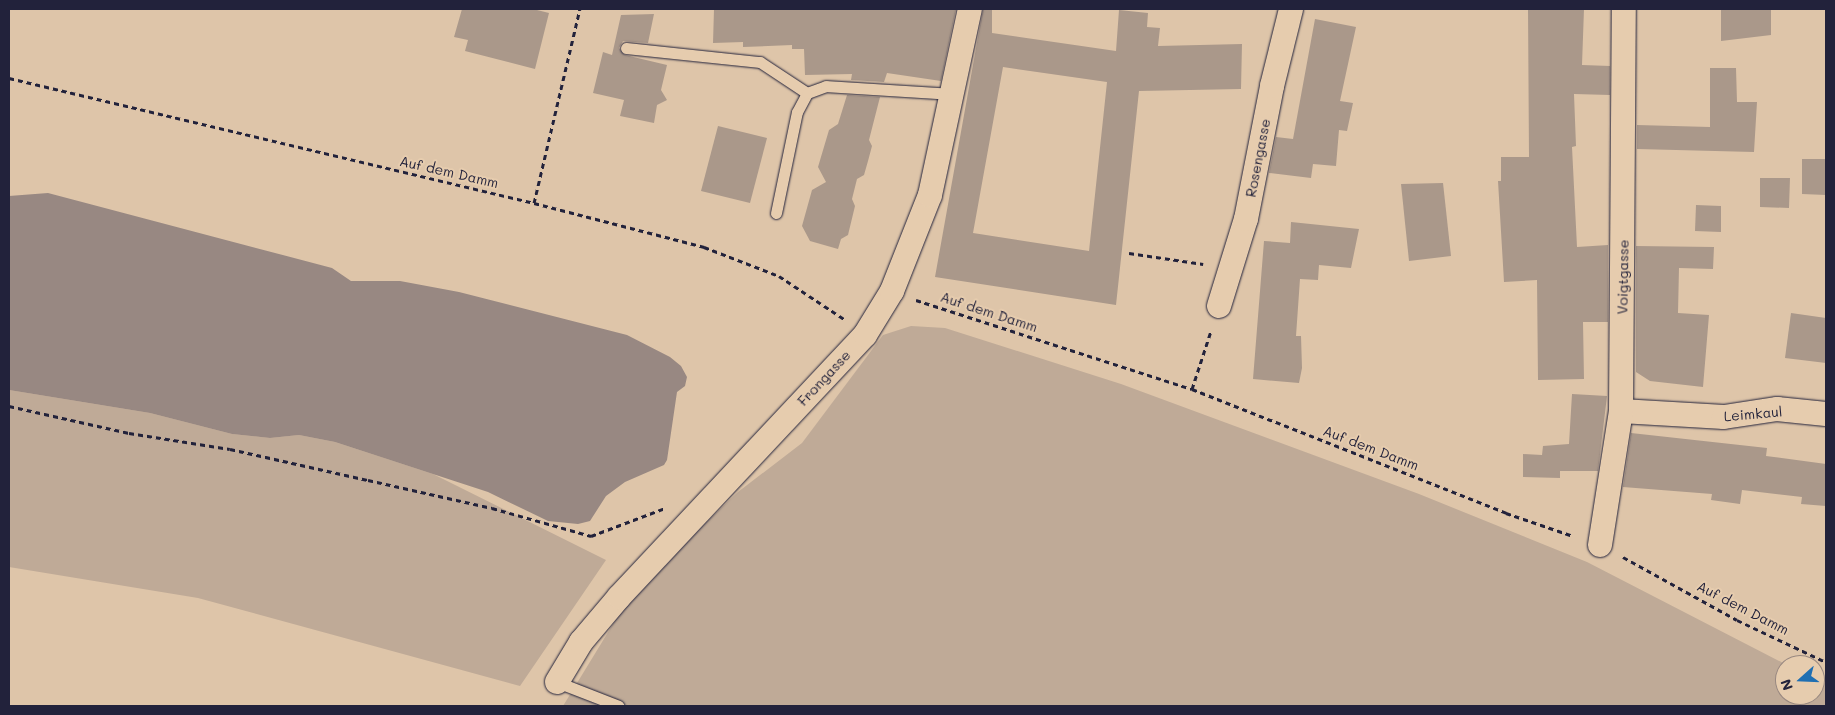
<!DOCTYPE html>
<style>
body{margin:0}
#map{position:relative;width:1835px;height:715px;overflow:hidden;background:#dec5a9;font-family:Mali,sans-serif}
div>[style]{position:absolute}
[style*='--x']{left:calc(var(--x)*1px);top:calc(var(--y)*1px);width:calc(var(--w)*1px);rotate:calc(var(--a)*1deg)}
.green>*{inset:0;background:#bfaa97}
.water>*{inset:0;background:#988882}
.building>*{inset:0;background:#aa988a}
.path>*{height:3px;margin-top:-1.5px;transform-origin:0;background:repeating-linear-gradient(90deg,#22223b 0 5px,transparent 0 9px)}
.roads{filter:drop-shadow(0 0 1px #22223b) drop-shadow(0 0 1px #22223b)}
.lane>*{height:11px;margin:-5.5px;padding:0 5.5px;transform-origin:5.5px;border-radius:5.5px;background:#e6ccae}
.street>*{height:24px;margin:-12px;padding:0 12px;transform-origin:12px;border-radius:12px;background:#e6ccae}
span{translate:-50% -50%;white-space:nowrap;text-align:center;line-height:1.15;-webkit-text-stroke:4px #e6ccae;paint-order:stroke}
.street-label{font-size:14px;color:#22223b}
.frame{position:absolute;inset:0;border:10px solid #22223b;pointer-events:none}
.north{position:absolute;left:1775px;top:655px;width:50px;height:50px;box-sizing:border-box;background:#e6ccae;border:1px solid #988880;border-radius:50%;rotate:250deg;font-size:14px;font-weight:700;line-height:20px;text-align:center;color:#22223b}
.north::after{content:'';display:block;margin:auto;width:18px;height:22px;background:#1f6fb2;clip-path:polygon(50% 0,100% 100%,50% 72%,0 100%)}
</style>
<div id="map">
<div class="green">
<i style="clip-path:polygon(911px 326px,945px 328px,1121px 384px,1419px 494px,1587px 562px,1787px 665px,1785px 695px,1815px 695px,1815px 678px,1826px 684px,1826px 706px,563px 706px,632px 593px,738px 492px,802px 443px,883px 335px)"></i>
<i style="clip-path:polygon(9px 390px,150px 413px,232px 434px,270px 438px,299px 435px,335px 442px,433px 474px,606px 560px,520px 686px,198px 598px,9px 567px)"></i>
</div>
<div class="water">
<i style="clip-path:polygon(48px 193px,332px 268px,351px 281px,400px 281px,459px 292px,627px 335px,670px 357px,681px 366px,687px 377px,685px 386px,677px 392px,667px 460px,664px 465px,625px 482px,606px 496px,590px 521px,578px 524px,548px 521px,488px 492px,335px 442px,299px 435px,270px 438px,232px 434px,150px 413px,9px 390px,9px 196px)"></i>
</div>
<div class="building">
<i style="clip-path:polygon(462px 9px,533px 9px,549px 13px,535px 69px,465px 51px,468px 40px,454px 37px)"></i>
<i style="clip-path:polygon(714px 9px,956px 9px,941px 81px,887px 73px,884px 82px,851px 80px,852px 74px,805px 75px,804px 49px,792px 49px,792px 45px,743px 47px,743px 42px,713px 43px)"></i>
<i style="clip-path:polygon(evenodd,983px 9px,992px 9px,992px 33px,1116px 51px,1119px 10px,1148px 13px,1147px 27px,1160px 28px,1158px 46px,1242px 44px,1241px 89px,1139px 91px,1116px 305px,935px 277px,983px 9px,1003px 67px,1107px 82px,1089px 251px,973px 233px,1003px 67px)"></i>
<i style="clip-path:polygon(1528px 9px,1584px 9px,1582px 65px,1610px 66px,1610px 95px,1574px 94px,1576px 146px,1572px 147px,1577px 247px,1608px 245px,1608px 322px,1583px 322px,1584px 379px,1538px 380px,1537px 280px,1504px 282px,1498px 181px,1501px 181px,1501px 157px,1529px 157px)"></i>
<i style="clip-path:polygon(1721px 9px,1771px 9px,1771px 35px,1721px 41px)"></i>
<i style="clip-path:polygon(654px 14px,648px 43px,623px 41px,619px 48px,625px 55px,667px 65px,661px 90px,667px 100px,657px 105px,654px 123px,620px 116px,624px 100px,593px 93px,603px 52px,612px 55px,621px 15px)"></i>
<i style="clip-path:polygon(1315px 19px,1356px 27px,1340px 101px,1353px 103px,1347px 131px,1339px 130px,1336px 166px,1313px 164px,1311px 178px,1269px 173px,1276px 137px,1293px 139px)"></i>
<i style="clip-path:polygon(1710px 68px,1736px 68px,1737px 102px,1757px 102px,1754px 152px,1637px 149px,1637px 125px,1710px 127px)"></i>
<i style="clip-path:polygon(847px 95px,880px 97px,869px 140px,872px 146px,868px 161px,864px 175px,857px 179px,852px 199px,855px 206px,848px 235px,841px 239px,838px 249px,810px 241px,802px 226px,812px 190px,826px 182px,818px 167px,829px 130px,838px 124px)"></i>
<i style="clip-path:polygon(718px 126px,767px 138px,750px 203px,701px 191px)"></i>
<i style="clip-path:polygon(1802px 159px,1826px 159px,1826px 195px,1802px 194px)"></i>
<i style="clip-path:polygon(1760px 178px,1790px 178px,1789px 208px,1760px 207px)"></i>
<i style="clip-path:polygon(1443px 183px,1451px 256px,1409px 261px,1401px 184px)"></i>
<i style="clip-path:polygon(1696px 205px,1721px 206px,1721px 232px,1695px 231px)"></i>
<i style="clip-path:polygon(1291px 222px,1359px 229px,1351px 268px,1319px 265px,1318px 280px,1300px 279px,1296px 336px,1301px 336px,1302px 368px,1299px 383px,1253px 379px,1264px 241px,1290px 243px)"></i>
<i style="clip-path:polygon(1636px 246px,1714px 247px,1713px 269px,1679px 268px,1678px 313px,1709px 315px,1703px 387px,1650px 381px,1636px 372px)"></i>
<i style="clip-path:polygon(1791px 313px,1826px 318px,1826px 363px,1785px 358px)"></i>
<i style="clip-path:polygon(1572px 394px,1607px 396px,1598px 471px,1560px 471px,1560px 478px,1523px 477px,1523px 454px,1542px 455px,1543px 446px,1569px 444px)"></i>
<i style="clip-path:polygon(1631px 433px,1767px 448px,1766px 456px,1826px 464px,1826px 506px,1801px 504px,1802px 497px,1742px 490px,1740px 504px,1711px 500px,1712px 494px,1623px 487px)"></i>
</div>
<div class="path">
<i style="--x:9;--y:78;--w:540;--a:13.39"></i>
<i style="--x:534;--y:203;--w:176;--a:14.5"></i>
<i style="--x:704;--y:247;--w:80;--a:21.1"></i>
<i style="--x:779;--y:276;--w:78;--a:33.5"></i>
<i style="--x:534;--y:203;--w:199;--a:-76.7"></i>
<i style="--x:1129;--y:253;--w:75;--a:8.5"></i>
<i style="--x:916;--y:300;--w:290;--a:17.9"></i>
<i style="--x:1192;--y:389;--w:338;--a:21.5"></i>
<i style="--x:1506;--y:513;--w:71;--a:18.9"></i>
<i style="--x:1192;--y:389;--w:61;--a:-71.9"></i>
<i style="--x:9;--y:406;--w:123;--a:12.7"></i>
<i style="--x:129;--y:433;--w:102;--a:9"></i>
<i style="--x:230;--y:449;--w:141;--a:12.7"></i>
<i style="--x:368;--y:480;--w:127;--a:12.7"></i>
<i style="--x:492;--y:508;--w:103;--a:15.8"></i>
<i style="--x:591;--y:536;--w:79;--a:-20.7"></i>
<i style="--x:1623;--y:557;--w:130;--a:28.9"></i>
<i style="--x:1737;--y:620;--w:98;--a:25.3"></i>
</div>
<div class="roads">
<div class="lane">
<i style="--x:626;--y:48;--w:135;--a:6"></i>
<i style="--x:760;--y:62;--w:56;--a:33.4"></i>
<i style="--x:776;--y:213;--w:103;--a:-78.3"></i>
<i style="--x:797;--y:112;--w:21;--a:-62"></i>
<i style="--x:807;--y:93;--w:20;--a:-20"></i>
<i style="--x:826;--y:86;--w:126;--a:3.6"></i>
<i style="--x:557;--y:682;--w:66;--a:21.2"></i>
</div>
<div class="street">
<i style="--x:1219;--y:306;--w:91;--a:-72.8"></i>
<i style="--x:1246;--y:219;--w:136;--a:-78.9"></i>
<i style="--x:1272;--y:86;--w:79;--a:-76.1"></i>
<i style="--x:1621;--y:411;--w:103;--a:3.3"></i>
<i style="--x:1724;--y:417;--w:54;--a:-8.6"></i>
<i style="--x:1777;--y:409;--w:49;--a:5.8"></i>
<i style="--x:1600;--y:545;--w:136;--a:-81.1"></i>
<i style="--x:1621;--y:411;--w:402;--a:-89.6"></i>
<i style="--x:557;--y:682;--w:47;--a:-59"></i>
<i style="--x:581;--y:642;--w:59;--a:-49.8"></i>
<i style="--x:619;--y:597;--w:359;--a:-46.8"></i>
<i style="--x:865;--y:335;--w:52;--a:-58.5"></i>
<i style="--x:892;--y:291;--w:103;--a:-68.4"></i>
<i style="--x:930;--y:195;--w:190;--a:-77.9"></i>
</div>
</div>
<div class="street-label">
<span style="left:1258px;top:158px;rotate:-79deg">Rosengasse</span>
<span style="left:449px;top:172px;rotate:13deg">Auf dem Damm</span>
<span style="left:1623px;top:277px;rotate:-89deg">Voigtgasse</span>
<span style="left:989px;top:312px;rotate:18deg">Auf dem Damm</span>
<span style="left:824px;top:378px;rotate:-47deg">Frongasse</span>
<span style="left:1753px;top:414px;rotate:-5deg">Leimkaul</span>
<span style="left:1371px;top:448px;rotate:21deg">Auf dem Damm</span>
<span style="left:1743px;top:608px;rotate:27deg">Auf dem Damm</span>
</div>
<div class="frame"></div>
<div class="north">N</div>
</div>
